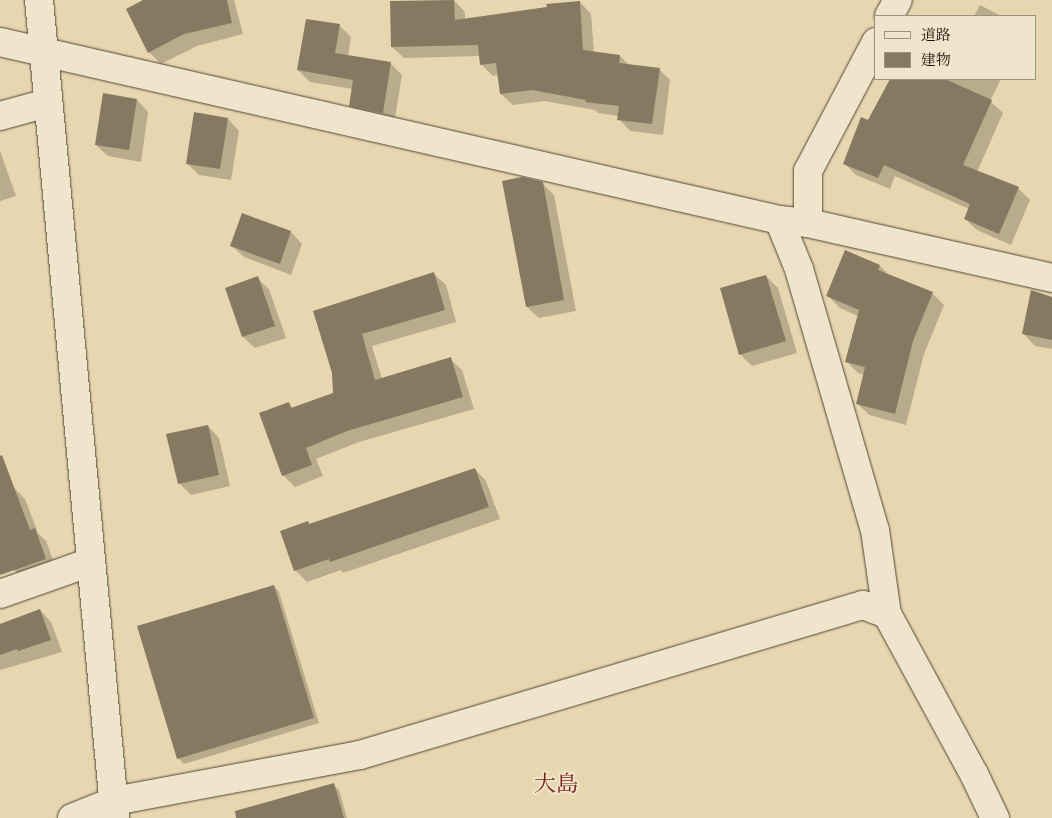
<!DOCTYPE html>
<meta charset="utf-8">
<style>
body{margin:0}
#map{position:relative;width:1052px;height:818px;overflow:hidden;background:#e6d7b0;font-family:"Sorts Mill Goudy","Noto Serif JP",serif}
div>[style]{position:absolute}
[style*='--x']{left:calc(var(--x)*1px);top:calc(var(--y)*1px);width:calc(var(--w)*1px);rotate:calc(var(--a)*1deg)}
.shadow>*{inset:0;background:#0003}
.building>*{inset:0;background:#867961}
.roads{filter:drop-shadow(0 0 1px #514434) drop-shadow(0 0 1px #514434)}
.street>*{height:28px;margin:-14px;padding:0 14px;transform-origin:14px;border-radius:14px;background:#efe5cc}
.secondary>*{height:28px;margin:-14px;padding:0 14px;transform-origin:14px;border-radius:14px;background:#efe5cc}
span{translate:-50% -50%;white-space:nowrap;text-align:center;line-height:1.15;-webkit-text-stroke:4px #efe5cc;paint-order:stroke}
.quarter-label{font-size:22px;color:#7a1f14}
.legend{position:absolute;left:874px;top:15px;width:162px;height:65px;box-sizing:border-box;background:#efe5cc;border:1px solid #9c917f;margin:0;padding:6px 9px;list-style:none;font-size:15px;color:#1f130b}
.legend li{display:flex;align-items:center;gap:10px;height:25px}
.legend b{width:25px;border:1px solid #9c917f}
</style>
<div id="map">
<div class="shadow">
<i style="clip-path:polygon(145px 0,234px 0,243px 34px,197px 46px,161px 64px,149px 52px)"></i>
<i style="clip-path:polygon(454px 0,465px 12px,465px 20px,580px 2px,591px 14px,594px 53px,620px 56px,629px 65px,659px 69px,670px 80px,663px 135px,630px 131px,619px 119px,619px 116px,598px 113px,595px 110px,544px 101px,513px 105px,501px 94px,499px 75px,493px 76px,482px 65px,480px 56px,404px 58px,392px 47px)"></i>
<i style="clip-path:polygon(980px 5px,1001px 16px,974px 16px)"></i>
<i style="clip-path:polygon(339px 25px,351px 37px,348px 56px,390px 63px,402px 75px,394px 124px,362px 117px,350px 105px,353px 89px,310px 82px,298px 70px)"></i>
<i style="clip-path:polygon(891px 79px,1001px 79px,990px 101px,1003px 113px,977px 172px,1018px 188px,1030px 200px,1011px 245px,977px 230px,965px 219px,969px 209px,895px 176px,890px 189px,856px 175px,844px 163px)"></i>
<i style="clip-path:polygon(137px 100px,148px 112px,141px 162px,108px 156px,96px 145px)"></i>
<i style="clip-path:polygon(228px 119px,239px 131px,231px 180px,199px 175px,187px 163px)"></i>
<i style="clip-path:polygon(0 151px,16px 196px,0 201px)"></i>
<i style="clip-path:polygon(542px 183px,554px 195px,576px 311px,539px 318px,527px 307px)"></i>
<i style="clip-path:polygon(243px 215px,291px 232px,302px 244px,291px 275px,244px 257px,232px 246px)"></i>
<i style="clip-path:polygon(846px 252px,880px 266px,889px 275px,932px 293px,944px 305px,924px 354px,906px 425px,869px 415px,857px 403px,865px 375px,858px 373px,846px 361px,858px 316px,840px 308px,828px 296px)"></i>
<i style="clip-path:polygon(434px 274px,446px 285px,456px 322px,372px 346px,382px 379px,450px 359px,462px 370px,474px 409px,359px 442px,316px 459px,323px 476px,295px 487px,283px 475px,288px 403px,293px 408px,334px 394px,334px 373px,315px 312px)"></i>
<i style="clip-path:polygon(766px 276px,778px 288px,797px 353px,752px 366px,740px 354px)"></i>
<i style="clip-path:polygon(257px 278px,269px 289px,286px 338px,255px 348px,243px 337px)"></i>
<i style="clip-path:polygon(1052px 298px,1052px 349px,1035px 346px,1024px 334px)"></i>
<i style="clip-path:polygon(208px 426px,219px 438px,230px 486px,191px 495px,179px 483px)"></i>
<i style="clip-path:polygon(475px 469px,486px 481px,500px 519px,343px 573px,341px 570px,307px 582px,295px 570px,310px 525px)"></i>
<i style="clip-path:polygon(13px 487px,25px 499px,38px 533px,46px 541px,57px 571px,26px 582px,14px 570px,0 569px,0 492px)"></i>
<i style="clip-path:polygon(274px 586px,279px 592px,319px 723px,184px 764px,178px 758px)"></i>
<i style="clip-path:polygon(40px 610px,51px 622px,62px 652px,0 670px,0 626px)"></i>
<i style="clip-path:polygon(333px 785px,339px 790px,347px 818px,276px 818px)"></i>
</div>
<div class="building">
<i style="clip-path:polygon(143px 0,227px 0,232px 23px,184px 34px,148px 53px,126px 9px)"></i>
<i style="clip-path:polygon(454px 0,455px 20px,547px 7px,546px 4px,580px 1px,583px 50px,620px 55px,619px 63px,660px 68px,652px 124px,617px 120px,619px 106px,585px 102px,586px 100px,532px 90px,500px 94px,496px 63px,480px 65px,478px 45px,391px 47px,390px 1px)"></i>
<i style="clip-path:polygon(306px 19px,340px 24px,335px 53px,391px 62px,383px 113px,349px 106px,353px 80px,297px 70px)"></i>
<i style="clip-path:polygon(890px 79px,945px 79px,992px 100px,963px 165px,1019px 187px,999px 234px,964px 219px,970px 204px,884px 165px,878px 178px,843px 164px,861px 117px,868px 120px)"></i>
<i style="clip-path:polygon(103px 93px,137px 99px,129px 150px,95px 145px)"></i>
<i style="clip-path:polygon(194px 112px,228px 118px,220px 169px,186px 164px)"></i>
<i style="clip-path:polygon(522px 177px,543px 182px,564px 300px,526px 307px,502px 181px)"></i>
<i style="clip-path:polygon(242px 213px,291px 231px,280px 264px,230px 246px)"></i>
<i style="clip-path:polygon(845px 250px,880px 265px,878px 270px,933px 292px,913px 341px,895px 414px,856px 404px,865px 367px,845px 362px,859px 310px,826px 296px)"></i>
<i style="clip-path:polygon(434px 272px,445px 310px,362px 334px,375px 380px,451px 357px,463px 397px,347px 431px,306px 448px,312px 465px,282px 476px,259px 413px,289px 402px,291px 408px,333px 393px,332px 373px,313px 311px)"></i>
<i style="clip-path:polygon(766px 275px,786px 341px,739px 355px,720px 288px)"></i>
<i style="clip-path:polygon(258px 276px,275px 326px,242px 337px,225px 288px)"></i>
<i style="clip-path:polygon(1031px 290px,1052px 297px,1052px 340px,1022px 334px)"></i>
<i style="clip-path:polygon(208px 425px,219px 475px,178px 484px,166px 434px)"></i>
<i style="clip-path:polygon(2px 455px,30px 530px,35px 528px,46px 559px,0 575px,0 456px)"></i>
<i style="clip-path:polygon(475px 468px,489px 507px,330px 562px,329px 559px,294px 571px,280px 531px,308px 521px,309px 524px)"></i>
<i style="clip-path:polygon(274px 585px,314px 718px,177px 759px,137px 626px)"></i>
<i style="clip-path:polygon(40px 609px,51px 640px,18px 651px,17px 649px,0 655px,0 624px)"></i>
<i style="clip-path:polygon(334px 783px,344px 818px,236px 818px,235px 811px)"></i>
</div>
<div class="roads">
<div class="street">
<i style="--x:889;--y:16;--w:18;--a:-61"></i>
<i style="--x:0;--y:42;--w:799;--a:12.87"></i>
<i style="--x:779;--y:220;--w:29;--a:6"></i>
<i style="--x:808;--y:223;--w:250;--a:12.7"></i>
<i style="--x:0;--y:116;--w:49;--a:-15.5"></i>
<i style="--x:779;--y:220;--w:53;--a:67.8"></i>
<i style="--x:799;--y:269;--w:272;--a:73.8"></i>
<i style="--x:875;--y:530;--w:85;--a:81.9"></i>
<i style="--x:887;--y:614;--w:182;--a:61.5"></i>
<i style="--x:974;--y:774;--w:49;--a:64.5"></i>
<i style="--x:808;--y:223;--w:52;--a:-90"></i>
<i style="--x:808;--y:171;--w:146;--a:-62.2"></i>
<i style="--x:0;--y:594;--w:96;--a:-19.4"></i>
<i style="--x:72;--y:818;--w:45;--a:-22"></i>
<i style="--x:114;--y:801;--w:250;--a:-10.6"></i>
<i style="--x:360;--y:755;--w:525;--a:-16.61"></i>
<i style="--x:863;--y:605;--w:26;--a:21"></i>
</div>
<div class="secondary">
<i style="--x:39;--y:0;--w:822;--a:84.69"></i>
</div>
</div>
<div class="quarter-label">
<span style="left:556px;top:787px">大島</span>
</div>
<ul class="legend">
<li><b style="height:6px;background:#efe5cc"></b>道路</li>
<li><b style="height:14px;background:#867961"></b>建物</li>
</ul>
</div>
